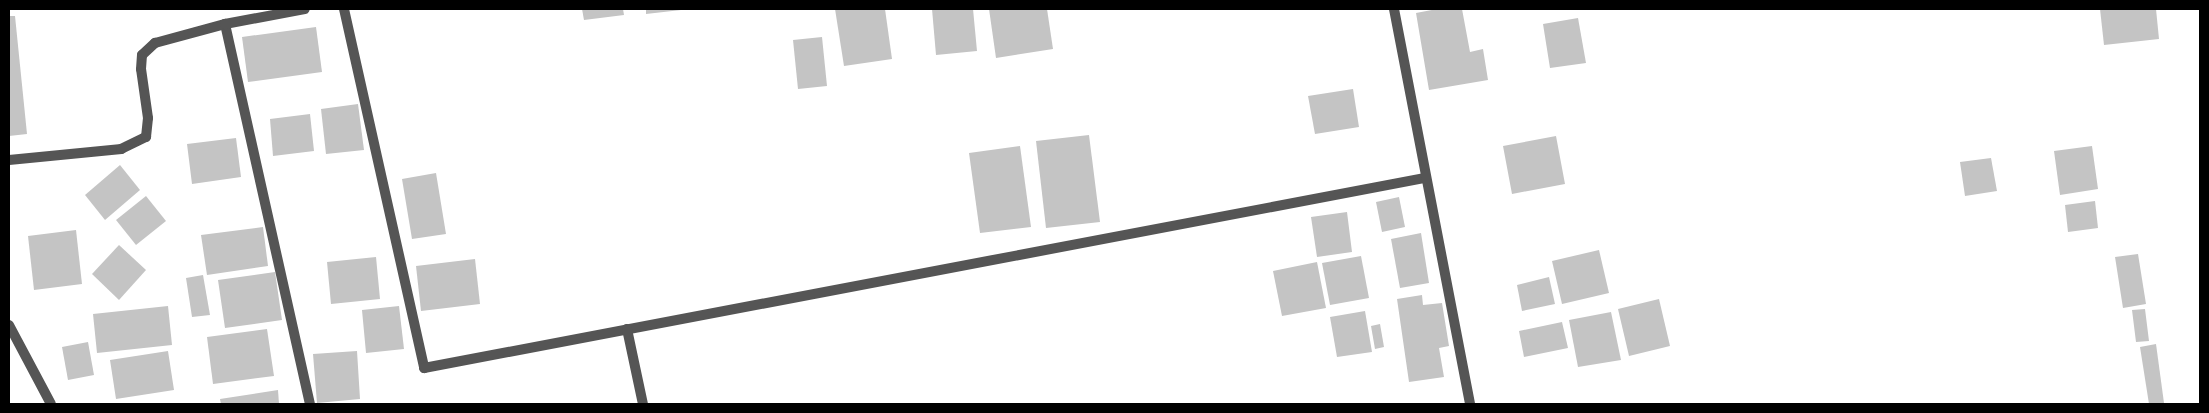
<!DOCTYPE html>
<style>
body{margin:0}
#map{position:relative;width:2209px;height:413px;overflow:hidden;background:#fff;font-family:"Fira Sans",sans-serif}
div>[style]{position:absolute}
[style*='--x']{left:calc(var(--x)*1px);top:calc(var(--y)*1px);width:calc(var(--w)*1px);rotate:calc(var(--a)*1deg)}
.building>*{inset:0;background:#c4c4c4}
.minor>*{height:10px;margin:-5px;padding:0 5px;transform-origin:5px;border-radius:5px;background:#555}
span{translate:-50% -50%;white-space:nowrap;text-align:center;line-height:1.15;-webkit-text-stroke:4px #fff;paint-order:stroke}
.frame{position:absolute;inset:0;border:10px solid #000;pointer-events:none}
</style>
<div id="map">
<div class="building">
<i style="clip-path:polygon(582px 9px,623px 9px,624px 15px,584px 20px)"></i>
<i style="clip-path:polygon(646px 9px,681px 9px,681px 10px,646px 14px)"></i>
<i style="clip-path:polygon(835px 9px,885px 9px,892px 59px,844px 66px)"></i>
<i style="clip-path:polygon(932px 9px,973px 9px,977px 51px,936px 55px)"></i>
<i style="clip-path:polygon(989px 9px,1047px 9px,1053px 49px,996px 58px)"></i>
<i style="clip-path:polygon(1437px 9px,1462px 9px,1470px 52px,1483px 49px,1488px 80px,1429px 90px,1416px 13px)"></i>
<i style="clip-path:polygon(2100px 9px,2156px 9px,2159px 39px,2104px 45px)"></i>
<i style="clip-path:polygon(9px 16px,15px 16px,27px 134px,9px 136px)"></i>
<i style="clip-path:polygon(1578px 18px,1586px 63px,1550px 68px,1543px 24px)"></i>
<i style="clip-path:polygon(316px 27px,322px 72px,248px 82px,242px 37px)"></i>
<i style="clip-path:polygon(822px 37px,827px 86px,798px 89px,793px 40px)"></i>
<i style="clip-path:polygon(1353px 89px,1359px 127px,1315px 134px,1308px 96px)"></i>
<i style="clip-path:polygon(358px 104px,364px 150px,326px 154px,321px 109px)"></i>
<i style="clip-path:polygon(310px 114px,314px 151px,273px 156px,270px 119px)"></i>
<i style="clip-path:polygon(1089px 135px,1100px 222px,1046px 228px,1036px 141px)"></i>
<i style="clip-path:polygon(1556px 136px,1565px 184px,1512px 194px,1503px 146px)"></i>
<i style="clip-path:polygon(236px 138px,241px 177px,192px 184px,187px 144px)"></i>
<i style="clip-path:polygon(1020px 146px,1031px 227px,980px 233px,969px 153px)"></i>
<i style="clip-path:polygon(2092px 146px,2098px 189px,2060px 195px,2054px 151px)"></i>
<i style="clip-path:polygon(1991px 158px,1997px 191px,1965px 196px,1960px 162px)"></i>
<i style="clip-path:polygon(120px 165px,140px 190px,105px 220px,85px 195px)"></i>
<i style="clip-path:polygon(436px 173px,446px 234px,412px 239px,402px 179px)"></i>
<i style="clip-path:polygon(146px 196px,166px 221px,136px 245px,116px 220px)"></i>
<i style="clip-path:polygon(1399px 197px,1405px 227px,1382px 232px,1376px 202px)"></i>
<i style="clip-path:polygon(2095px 201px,2098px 228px,2068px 232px,2065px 205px)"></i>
<i style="clip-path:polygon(1347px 212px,1352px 252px,1317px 257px,1311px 217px)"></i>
<i style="clip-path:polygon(263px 227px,268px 266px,207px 275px,201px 235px)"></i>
<i style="clip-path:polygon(76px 230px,82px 284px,34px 290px,28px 236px)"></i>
<i style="clip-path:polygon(1421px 233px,1429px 283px,1400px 288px,1391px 239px)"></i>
<i style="clip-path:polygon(119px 245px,146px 270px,119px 300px,92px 274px)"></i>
<i style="clip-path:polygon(1599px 250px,1609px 293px,1562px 304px,1552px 261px)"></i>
<i style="clip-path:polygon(2138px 254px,2146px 304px,2123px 308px,2115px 257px)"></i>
<i style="clip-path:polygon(1361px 256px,1369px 298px,1330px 305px,1322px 263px)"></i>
<i style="clip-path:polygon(376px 257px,380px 299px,331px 304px,327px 262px)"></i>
<i style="clip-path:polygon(475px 259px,480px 304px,421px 311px,416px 266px)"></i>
<i style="clip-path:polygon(1317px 262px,1326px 308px,1282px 316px,1273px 271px)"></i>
<i style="clip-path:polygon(275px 272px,282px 320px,225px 328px,218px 280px)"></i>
<i style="clip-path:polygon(203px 275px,210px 315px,192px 317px,186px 278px)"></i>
<i style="clip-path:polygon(1549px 277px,1555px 304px,1522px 311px,1517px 285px)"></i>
<i style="clip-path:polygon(1422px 295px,1423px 305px,1442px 303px,1449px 346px,1439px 348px,1444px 377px,1409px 382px,1397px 299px)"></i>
<i style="clip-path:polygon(1659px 299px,1670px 346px,1629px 356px,1618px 309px)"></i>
<i style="clip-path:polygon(168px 306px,172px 345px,97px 353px,93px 314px)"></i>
<i style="clip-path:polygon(399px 306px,404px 349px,366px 353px,362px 310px)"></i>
<i style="clip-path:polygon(2145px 309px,2149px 341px,2136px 342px,2132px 310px)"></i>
<i style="clip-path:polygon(1365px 311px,1372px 352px,1337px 357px,1330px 317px)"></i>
<i style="clip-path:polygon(1611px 312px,1621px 360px,1578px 367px,1569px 320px)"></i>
<i style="clip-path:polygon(1562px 322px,1568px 348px,1524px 357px,1519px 331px)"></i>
<i style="clip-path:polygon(1380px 324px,1384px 347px,1375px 349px,1371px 326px)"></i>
<i style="clip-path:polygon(267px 329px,274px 376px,213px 384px,207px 337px)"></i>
<i style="clip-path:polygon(88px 342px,94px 375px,68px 380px,62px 347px)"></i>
<i style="clip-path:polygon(2156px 344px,2164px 403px,2149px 404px,2140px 347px)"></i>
<i style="clip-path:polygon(168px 351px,174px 390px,116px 399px,110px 360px)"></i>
<i style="clip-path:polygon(357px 351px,360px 399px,317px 403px,313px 354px)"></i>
<i style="clip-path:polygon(278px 390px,279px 404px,221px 404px,220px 399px)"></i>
</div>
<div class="minor">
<i style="--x:344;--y:9;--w:368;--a:77.4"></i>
<i style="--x:424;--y:368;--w:1019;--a:-10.75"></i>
<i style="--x:1394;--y:9;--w:402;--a:79.1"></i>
<i style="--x:225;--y:24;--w:389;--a:77.4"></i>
<i style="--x:9;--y:160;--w:113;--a:-5.6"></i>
<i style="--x:121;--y:149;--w:28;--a:-26"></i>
<i style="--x:146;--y:137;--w:19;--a:-84"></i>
<i style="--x:148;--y:118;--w:49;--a:-98.1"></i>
<i style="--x:141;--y:69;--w:14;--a:-86"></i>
<i style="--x:142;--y:55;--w:18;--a:-43"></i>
<i style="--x:155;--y:43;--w:73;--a:-15.2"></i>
<i style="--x:225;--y:24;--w:81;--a:-10.6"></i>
<i style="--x:9;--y:325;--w:89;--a:62"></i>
<i style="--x:627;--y:329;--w:77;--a:78"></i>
</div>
<div class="frame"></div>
</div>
